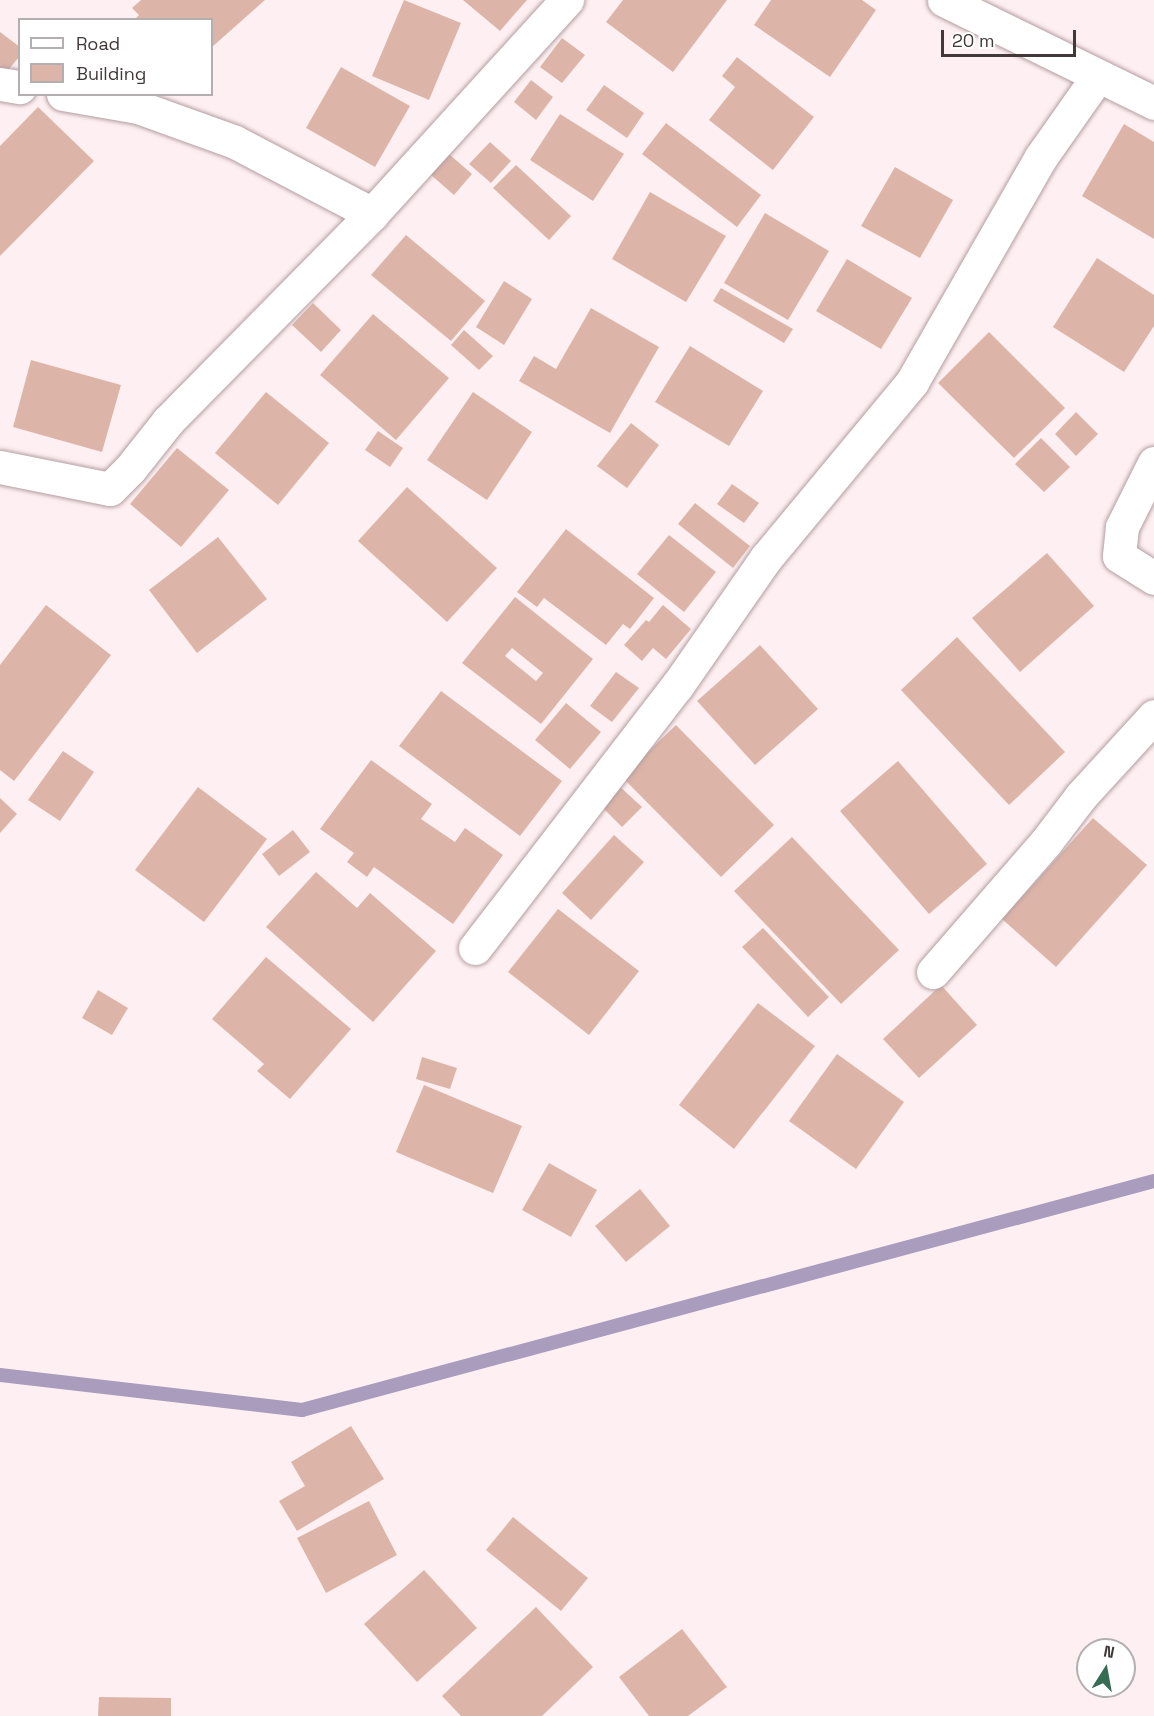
<!DOCTYPE html>
<style>
body{margin:0}
#map{position:relative;width:1154px;height:1716px;overflow:hidden;background:#fef0f2;font-family:"Space Grotesk",sans-serif}
div>[style]{position:absolute}
[style*='--x']{left:calc(var(--x)*1px);top:calc(var(--y)*1px);width:calc(var(--w)*1px);rotate:calc(var(--a)*1deg)}
.stream>*{height:14px;margin:-7px;padding:0 7px;transform-origin:7px;border-radius:7px;background:#aa9cbd}
.building>*{inset:0;background:#ddb5a8}
.roads{filter:drop-shadow(0 0 2px #b39da1) drop-shadow(0 0 2px #b39da1)}
.street>*{height:33px;margin:-16.5px;padding:0 16.5px;transform-origin:16.5px;border-radius:16.5px;background:#fff}
span{translate:-50% -50%;white-space:nowrap;text-align:center;line-height:1.15;-webkit-text-stroke:6px #fff;paint-order:stroke}
.legend{position:absolute;left:18px;top:18px;width:195px;height:78px;box-sizing:border-box;background:#fff;border:2px solid #b3afb0;margin:0;padding:8px 10px;list-style:none;font-size:18px;color:#413839}
.legend li{display:flex;align-items:center;gap:12px;height:30px}
.legend b{width:30px;border:2px solid #b3afb0}
.north{position:absolute;left:1076px;top:1638px;width:60px;height:60px;box-sizing:border-box;background:#fff;border:2px solid #b3afb0;border-radius:50%;rotate:11deg;font-size:16px;font-weight:700;line-height:24px;text-align:center;color:#413839}
.north::after{content:'';display:block;margin:auto;width:21px;height:27px;background:#366c53;clip-path:polygon(50% 0,100% 100%,50% 72%,0 100%)}
.scale{position:absolute;left:941px;top:30px;width:135px;height:27px;box-sizing:border-box;border:3px solid #413839;border-top:0;padding-left:8px;font-size:18px;line-height:21px;white-space:nowrap;color:#413839;-webkit-text-stroke:4px #fff;paint-order:stroke}
</style>
<div id="map">
<div class="stream">
<i style="--x:0;--y:1375;--w:304;--a:6.6"></i>
<i style="--x:302;--y:1410;--w:882;--a:-15.04"></i>
</div>
<div class="building">
<i style="clip-path:polygon(141px 0,265px 0,212px 47px,212px 20px,134px 20px,139px 15px,132px 8px)"></i>
<i style="clip-path:polygon(404px 0,461px 23px,429px 100px,372px 76px)"></i>
<i style="clip-path:polygon(463px 0,527px 0,500px 31px)"></i>
<i style="clip-path:polygon(623px 0,727px 0,673px 72px,606px 22px)"></i>
<i style="clip-path:polygon(771px 0,862px 0,876px 10px,830px 77px,754px 25px)"></i>
<i style="clip-path:polygon(0 32px,20px 47px,20px 56px,3px 76px,0 74px)"></i>
<i style="clip-path:polygon(562px 38px,585px 55px,562px 83px,540px 67px)"></i>
<i style="clip-path:polygon(737px 57px,814px 117px,773px 170px,709px 120px,735px 87px,722px 76px)"></i>
<i style="clip-path:polygon(341px 67px,410px 106px,375px 167px,306px 128px)"></i>
<i style="clip-path:polygon(531px 80px,553px 97px,536px 120px,514px 102px)"></i>
<i style="clip-path:polygon(604px 85px,644px 113px,627px 138px,586px 110px)"></i>
<i style="clip-path:polygon(38px 107px,94px 161px,0 256px,0 146px)"></i>
<i style="clip-path:polygon(560px 114px,624px 154px,593px 201px,530px 160px)"></i>
<i style="clip-path:polygon(666px 123px,761px 195px,737px 227px,642px 154px)"></i>
<i style="clip-path:polygon(1124px 124px,1154px 142px,1154px 239px,1082px 196px)"></i>
<i style="clip-path:polygon(490px 142px,511px 161px,491px 183px,469px 164px)"></i>
<i style="clip-path:polygon(449px 154px,472px 174px,454px 195px,431px 175px)"></i>
<i style="clip-path:polygon(516px 165px,571px 216px,549px 240px,493px 188px)"></i>
<i style="clip-path:polygon(895px 167px,953px 200px,920px 258px,861px 226px)"></i>
<i style="clip-path:polygon(650px 192px,726px 236px,686px 302px,612px 259px)"></i>
<i style="clip-path:polygon(765px 213px,829px 251px,788px 320px,724px 283px)"></i>
<i style="clip-path:polygon(406px 235px,485px 301px,451px 341px,371px 275px)"></i>
<i style="clip-path:polygon(1097px 258px,1154px 295px,1154px 326px,1124px 372px,1053px 327px)"></i>
<i style="clip-path:polygon(847px 259px,912px 298px,881px 349px,816px 311px)"></i>
<i style="clip-path:polygon(504px 281px,532px 299px,504px 345px,476px 327px)"></i>
<i style="clip-path:polygon(721px 288px,793px 329px,784px 343px,713px 301px)"></i>
<i style="clip-path:polygon(313px 303px,341px 330px,321px 352px,292px 325px)"></i>
<i style="clip-path:polygon(591px 308px,659px 347px,610px 433px,519px 381px,534px 356px,556px 369px)"></i>
<i style="clip-path:polygon(373px 314px,449px 378px,396px 440px,320px 375px)"></i>
<i style="clip-path:polygon(464px 330px,493px 356px,479px 370px,451px 345px)"></i>
<i style="clip-path:polygon(989px 332px,1065px 408px,1014px 458px,938px 383px)"></i>
<i style="clip-path:polygon(690px 346px,763px 391px,729px 446px,655px 402px)"></i>
<i style="clip-path:polygon(31px 360px,121px 385px,102px 452px,13px 427px)"></i>
<i style="clip-path:polygon(266px 392px,329px 443px,278px 505px,215px 453px)"></i>
<i style="clip-path:polygon(473px 392px,532px 432px,487px 500px,427px 460px)"></i>
<i style="clip-path:polygon(1076px 412px,1098px 434px,1076px 456px,1055px 434px)"></i>
<i style="clip-path:polygon(631px 423px,659px 445px,627px 488px,597px 466px)"></i>
<i style="clip-path:polygon(378px 431px,403px 448px,390px 467px,365px 450px)"></i>
<i style="clip-path:polygon(1041px 438px,1070px 467px,1044px 492px,1015px 464px)"></i>
<i style="clip-path:polygon(177px 448px,229px 490px,181px 547px,130px 504px)"></i>
<i style="clip-path:polygon(732px 484px,759px 503px,744px 523px,717px 504px)"></i>
<i style="clip-path:polygon(407px 487px,497px 568px,447px 622px,358px 541px)"></i>
<i style="clip-path:polygon(695px 503px,750px 546px,733px 568px,678px 524px)"></i>
<i style="clip-path:polygon(566px 529px,654px 598px,630px 629px,623px 624px,606px 645px,544px 598px,537px 607px,517px 592px)"></i>
<i style="clip-path:polygon(669px 535px,716px 572px,684px 612px,637px 574px)"></i>
<i style="clip-path:polygon(218px 537px,267px 599px,197px 653px,149px 590px)"></i>
<i style="clip-path:polygon(1047px 553px,1094px 606px,1020px 672px,972px 618px)"></i>
<i style="clip-path:polygon(evenodd,515px 597px,593px 659px,541px 724px,462px 663px,515px 597px,512px 648px,543px 673px,536px 681px,505px 656px,512px 648px)"></i>
<i style="clip-path:polygon(46px 605px,111px 655px,14px 781px,0 770px,0 665px)"></i>
<i style="clip-path:polygon(663px 605px,691px 629px,666px 659px,653px 648px,642px 661px,624px 645px,646px 620px,649px 622px)"></i>
<i style="clip-path:polygon(957px 637px,1065px 752px,1009px 805px,901px 690px)"></i>
<i style="clip-path:polygon(760px 645px,818px 709px,755px 765px,697px 701px)"></i>
<i style="clip-path:polygon(616px 672px,639px 688px,612px 722px,590px 706px)"></i>
<i style="clip-path:polygon(441px 691px,562px 781px,520px 836px,399px 746px)"></i>
<i style="clip-path:polygon(566px 703px,601px 732px,570px 769px,535px 740px)"></i>
<i style="clip-path:polygon(676px 725px,774px 825px,721px 877px,622px 777px)"></i>
<i style="clip-path:polygon(63px 751px,94px 772px,60px 821px,28px 800px)"></i>
<i style="clip-path:polygon(371px 760px,432px 804px,421px 819px,455px 842px,465px 828px,503px 855px,453px 924px,374px 867px,367px 877px,347px 862px,354px 853px,320px 829px)"></i>
<i style="clip-path:polygon(898px 761px,987px 864px,929px 914px,840px 811px)"></i>
<i style="clip-path:polygon(618px 785px,642px 807px,622px 827px,599px 804px)"></i>
<i style="clip-path:polygon(198px 787px,267px 839px,204px 922px,135px 870px)"></i>
<i style="clip-path:polygon(0 798px,17px 814px,0 833px)"></i>
<i style="clip-path:polygon(1093px 818px,1147px 865px,1056px 967px,1002px 919px)"></i>
<i style="clip-path:polygon(293px 830px,310px 852px,279px 876px,262px 854px)"></i>
<i style="clip-path:polygon(614px 835px,644px 862px,591px 920px,562px 893px)"></i>
<i style="clip-path:polygon(792px 837px,899px 950px,841px 1004px,734px 891px)"></i>
<i style="clip-path:polygon(316px 872px,357px 908px,370px 893px,436px 951px,373px 1022px,266px 927px)"></i>
<i style="clip-path:polygon(558px 909px,639px 971px,589px 1035px,508px 972px)"></i>
<i style="clip-path:polygon(763px 928px,829px 997px,808px 1017px,742px 947px)"></i>
<i style="clip-path:polygon(266px 957px,351px 1029px,290px 1099px,257px 1071px,264px 1064px,212px 1019px)"></i>
<i style="clip-path:polygon(941px 985px,977px 1025px,919px 1078px,883px 1039px)"></i>
<i style="clip-path:polygon(98px 990px,128px 1008px,112px 1035px,82px 1018px)"></i>
<i style="clip-path:polygon(758px 1003px,815px 1046px,734px 1149px,679px 1105px)"></i>
<i style="clip-path:polygon(837px 1054px,904px 1102px,856px 1169px,789px 1121px)"></i>
<i style="clip-path:polygon(422px 1057px,457px 1068px,450px 1089px,416px 1079px)"></i>
<i style="clip-path:polygon(424px 1085px,522px 1126px,493px 1193px,396px 1152px)"></i>
<i style="clip-path:polygon(549px 1163px,597px 1190px,571px 1237px,522px 1210px)"></i>
<i style="clip-path:polygon(640px 1189px,670px 1226px,626px 1262px,595px 1226px)"></i>
<i style="clip-path:polygon(351px 1426px,384px 1479px,297px 1531px,279px 1501px,305px 1486px,291px 1462px)"></i>
<i style="clip-path:polygon(369px 1501px,397px 1555px,326px 1593px,297px 1538px)"></i>
<i style="clip-path:polygon(513px 1517px,588px 1578px,561px 1611px,486px 1550px)"></i>
<i style="clip-path:polygon(424px 1570px,477px 1628px,417px 1682px,364px 1624px)"></i>
<i style="clip-path:polygon(536px 1607px,593px 1667px,542px 1716px,461px 1716px,442px 1696px)"></i>
<i style="clip-path:polygon(682px 1629px,727px 1687px,688px 1716px,649px 1716px,619px 1677px)"></i>
<i style="clip-path:polygon(99px 1697px,171px 1698px,171px 1716px,98px 1716px)"></i>
</div>
<div class="roads">
<div class="street">
<i style="--x:944;--y:0;--w:234;--a:26.1"></i>
<i style="--x:0;--y:84;--w:20;--a:9"></i>
<i style="--x:63;--y:94;--w:76;--a:9.8"></i>
<i style="--x:138;--y:107;--w:103;--a:19.8"></i>
<i style="--x:235;--y:142;--w:155;--a:27.7"></i>
<i style="--x:1154;--y:463;--w:72;--a:116.6"></i>
<i style="--x:1122;--y:527;--w:29;--a:96"></i>
<i style="--x:1119;--y:556;--w:41;--a:32.2"></i>
<i style="--x:0;--y:467;--w:112;--a:11.3"></i>
<i style="--x:110;--y:489;--w:28;--a:-45"></i>
<i style="--x:130;--y:469;--w:61;--a:-51.6"></i>
<i style="--x:168;--y:421;--w:291;--a:-45.4"></i>
<i style="--x:372;--y:214;--w:290;--a:-47.7"></i>
<i style="--x:475;--y:948;--w:331;--a:-52.4"></i>
<i style="--x:677;--y:686;--w:156;--a:-55.2"></i>
<i style="--x:766;--y:558;--w:229;--a:-50.3"></i>
<i style="--x:912;--y:382;--w:259;--a:-60.2"></i>
<i style="--x:1041;--y:157;--w:99;--a:-54.9"></i>
<i style="--x:933;--y:972;--w:172;--a:-49"></i>
<i style="--x:1046;--y:842;--w:58;--a:-52.7"></i>
<i style="--x:1081;--y:796;--w:108;--a:-47.6"></i>
</div>
</div>
<ul class="legend">
<li><b style="height:8px;background:#fff"></b>Road</li>
<li><b style="height:16px;background:#ddb5a8"></b>Building</li>
</ul>
<div class="north">N</div>
<div class="scale">20 m</div>
</div>
